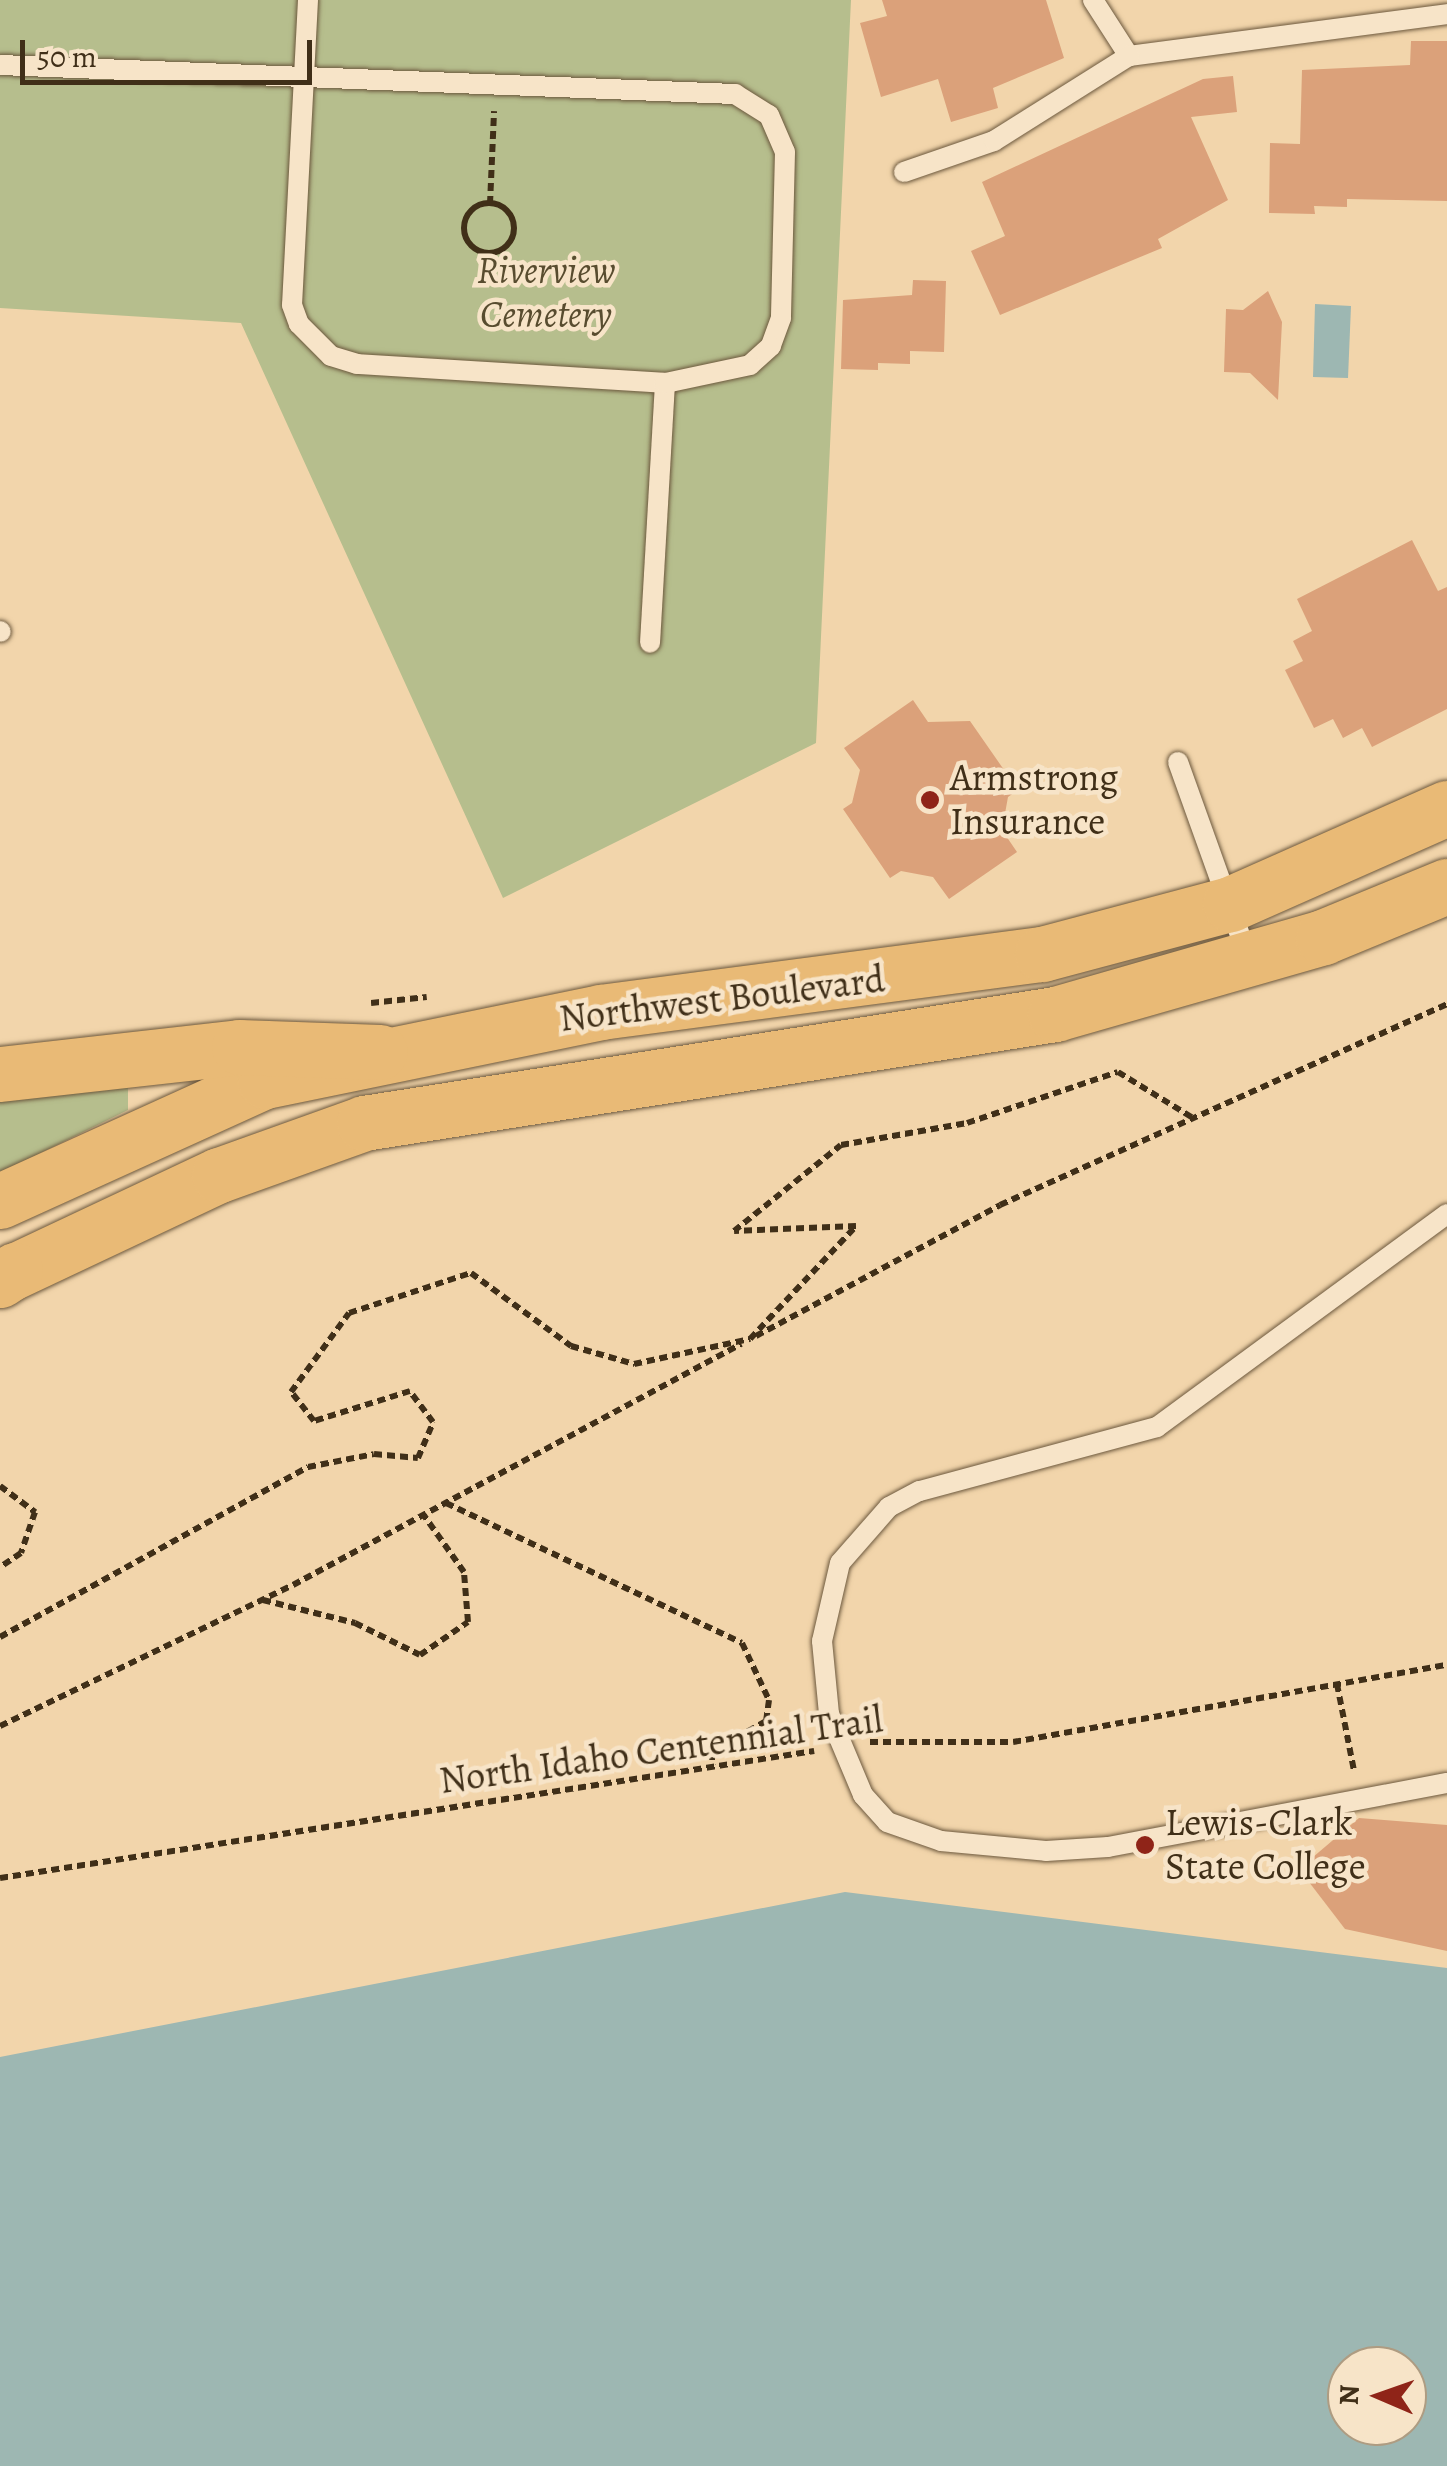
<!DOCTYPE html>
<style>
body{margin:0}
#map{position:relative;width:1447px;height:2466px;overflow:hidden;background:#f2d5ab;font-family:Alegreya,serif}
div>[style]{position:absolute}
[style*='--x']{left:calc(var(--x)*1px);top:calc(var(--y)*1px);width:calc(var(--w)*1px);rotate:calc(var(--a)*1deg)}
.green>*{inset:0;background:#b6be8d}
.water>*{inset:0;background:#9db7b2}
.building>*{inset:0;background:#dba17a}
.path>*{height:6px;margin-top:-3px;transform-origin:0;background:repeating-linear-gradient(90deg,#402f18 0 8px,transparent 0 13px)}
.path>.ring{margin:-3px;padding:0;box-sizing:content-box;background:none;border:6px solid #402f18;border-radius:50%}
.roads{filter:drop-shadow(0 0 2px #6c583d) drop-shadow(0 0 2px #6c583d)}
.service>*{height:20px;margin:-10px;padding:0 10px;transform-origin:10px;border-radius:10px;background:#f7e4c8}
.primary>*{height:55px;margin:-27.5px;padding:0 27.5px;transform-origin:27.5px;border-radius:27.5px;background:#e9ba76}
.trunk>*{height:55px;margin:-27.5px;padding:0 27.5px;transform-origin:27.5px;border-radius:27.5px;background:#e9ba76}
.dots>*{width:28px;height:28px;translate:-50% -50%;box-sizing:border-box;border:5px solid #f7e4c8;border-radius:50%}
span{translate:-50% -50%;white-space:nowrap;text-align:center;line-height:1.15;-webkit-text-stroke:9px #f7e4c8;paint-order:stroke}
.park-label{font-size:38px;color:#584c2f;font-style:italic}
.poi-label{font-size:38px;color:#402f18}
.left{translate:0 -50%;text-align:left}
.street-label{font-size:38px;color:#402f18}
.north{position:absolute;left:1327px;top:2346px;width:100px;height:100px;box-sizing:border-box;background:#f7e4c8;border:2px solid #ae9c82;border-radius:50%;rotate:272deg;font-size:28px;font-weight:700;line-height:40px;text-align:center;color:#402f18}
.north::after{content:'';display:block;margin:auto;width:35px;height:45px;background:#8f2418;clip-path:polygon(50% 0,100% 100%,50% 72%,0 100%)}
.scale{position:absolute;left:20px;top:40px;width:292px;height:45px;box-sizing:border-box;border:5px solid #402f18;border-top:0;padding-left:12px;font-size:30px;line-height:35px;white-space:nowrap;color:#402f18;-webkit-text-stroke:8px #f7e4c8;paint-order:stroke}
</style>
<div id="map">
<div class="green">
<i style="clip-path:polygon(0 0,851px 0,816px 743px,503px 898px,241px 323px,0 308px)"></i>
<i style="clip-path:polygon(128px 1084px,128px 1110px,0 1173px,0 1100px)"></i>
</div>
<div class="water">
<i style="clip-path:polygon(1315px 304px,1351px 306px,1348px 378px,1313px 377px)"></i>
<i style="clip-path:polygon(evenodd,845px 1892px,1447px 1968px,1447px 2466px,0 2466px,0 2057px,845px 1892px,1407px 2366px,1407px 2426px,1347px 2426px,1347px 2366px,1407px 2366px)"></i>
</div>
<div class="building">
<i style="clip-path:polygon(882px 0,1046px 0,1064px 58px,993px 88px,998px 108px,951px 122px,938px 79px,881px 97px,860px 23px,887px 16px)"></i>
<i style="clip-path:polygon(1411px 41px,1447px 41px,1447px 201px,1347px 199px,1347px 207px,1314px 206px,1315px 214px,1269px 213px,1270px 143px,1300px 144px,1302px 70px,1410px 65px)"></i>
<i style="clip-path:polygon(1233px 76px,1237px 112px,1191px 117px,1228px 200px,1158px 239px,1162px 248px,1000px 315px,971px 251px,1005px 236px,982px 182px,1203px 79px)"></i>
<i style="clip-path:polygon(913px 280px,946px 281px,944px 352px,910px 351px,910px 364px,878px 363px,878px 370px,841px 369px,843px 300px,912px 295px)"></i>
<i style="clip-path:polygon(1268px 291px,1282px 322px,1278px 400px,1250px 373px,1224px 372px,1226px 309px,1243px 310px)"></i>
<i style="clip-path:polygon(1412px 540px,1438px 591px,1447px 587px,1447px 709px,1372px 747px,1362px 728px,1343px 738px,1333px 719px,1314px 728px,1285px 670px,1303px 661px,1293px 641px,1312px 631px,1297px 599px)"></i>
<i style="clip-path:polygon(913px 700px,928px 722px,970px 721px,1018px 790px,1008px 797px,1002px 830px,1017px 852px,949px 899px,933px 877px,901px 871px,890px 878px,843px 809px,852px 803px,860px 770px,844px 748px)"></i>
<i style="clip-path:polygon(1359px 1818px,1447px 1825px,1447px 1951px,1345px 1929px,1299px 1869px)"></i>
</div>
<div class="path">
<i class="ring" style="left:464px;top:203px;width:44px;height:44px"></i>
<i style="--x:490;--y:204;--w:93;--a:-87.5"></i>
<i style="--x:371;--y:1003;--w:56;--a:-6.1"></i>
<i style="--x:756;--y:1336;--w:277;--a:-28.2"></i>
<i style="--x:1000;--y:1205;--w:490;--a:-24.2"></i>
<i style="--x:0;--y:1486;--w:44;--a:36.6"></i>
<i style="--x:35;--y:1512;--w:43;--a:108.9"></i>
<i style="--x:21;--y:1553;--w:25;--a:146"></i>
<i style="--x:446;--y:1503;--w:327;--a:25.3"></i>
<i style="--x:742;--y:1643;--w:63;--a:64.7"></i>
<i style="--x:769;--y:1700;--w:21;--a:98"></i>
<i style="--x:766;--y:1721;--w:63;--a:150.6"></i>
<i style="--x:711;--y:1752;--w:13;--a:81"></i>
<i style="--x:263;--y:1600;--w:95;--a:14"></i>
<i style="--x:355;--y:1623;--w:72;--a:26.2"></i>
<i style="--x:420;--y:1655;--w:58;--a:-34.5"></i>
<i style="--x:468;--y:1622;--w:50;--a:-94.6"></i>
<i style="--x:464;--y:1572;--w:71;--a:-125.3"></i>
<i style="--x:0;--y:1637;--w:352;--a:-28.9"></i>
<i style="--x:308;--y:1467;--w:67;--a:-11.1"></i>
<i style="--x:374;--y:1454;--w:44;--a:5.2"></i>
<i style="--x:418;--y:1458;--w:39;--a:-67"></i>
<i style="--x:433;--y:1422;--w:39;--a:-127"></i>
<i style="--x:410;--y:1391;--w:101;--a:162.6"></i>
<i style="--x:314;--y:1421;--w:37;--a:-128"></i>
<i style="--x:291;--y:1392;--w:98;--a:-53.7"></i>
<i style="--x:349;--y:1313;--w:128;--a:-18.2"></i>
<i style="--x:471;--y:1273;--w:124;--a:36.1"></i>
<i style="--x:571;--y:1346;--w:66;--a:15.9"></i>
<i style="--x:634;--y:1364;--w:119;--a:-12.2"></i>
<i style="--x:750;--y:1339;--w:155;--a:-46.8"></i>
<i style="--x:856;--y:1226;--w:122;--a:177.7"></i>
<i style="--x:734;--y:1231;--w:137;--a:-38.8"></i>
<i style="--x:841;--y:1145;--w:128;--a:-9.9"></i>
<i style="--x:967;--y:1123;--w:159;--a:-18.7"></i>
<i style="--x:1118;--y:1072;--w:88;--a:31.5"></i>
<i style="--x:1337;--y:1684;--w:89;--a:78.9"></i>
<i style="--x:0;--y:1726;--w:325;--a:-25.7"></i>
<i style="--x:293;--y:1585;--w:509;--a:-28.28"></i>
<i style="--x:870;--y:1742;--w:143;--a:0"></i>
<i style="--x:1013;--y:1742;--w:441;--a:-10.1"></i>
<i style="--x:0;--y:1878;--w:824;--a:-8.87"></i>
</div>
<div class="roads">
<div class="service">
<i style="--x:308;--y:0;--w:305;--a:93"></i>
<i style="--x:292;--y:305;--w:20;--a:70"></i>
<i style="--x:299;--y:324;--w:45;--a:45"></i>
<i style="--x:331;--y:356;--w:27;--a:17"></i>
<i style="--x:357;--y:364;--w:309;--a:3.5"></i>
<i style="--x:665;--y:383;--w:260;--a:93.3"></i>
<i style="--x:1093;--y:0;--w:67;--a:57.3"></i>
<i style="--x:1129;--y:56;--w:321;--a:-7.5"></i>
<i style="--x:0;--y:65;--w:736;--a:2.26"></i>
<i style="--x:735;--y:94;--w:40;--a:32"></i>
<i style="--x:769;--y:115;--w:40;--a:66.6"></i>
<i style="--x:785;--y:152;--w:166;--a:91.4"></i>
<i style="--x:781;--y:318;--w:30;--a:110"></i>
<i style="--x:771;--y:346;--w:28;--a:138"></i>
<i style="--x:750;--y:365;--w:87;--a:168"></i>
<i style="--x:904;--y:172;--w:95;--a:-19"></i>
<i style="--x:994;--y:141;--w:160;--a:-32.2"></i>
<i style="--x:0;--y:631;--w:1;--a:45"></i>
<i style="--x:1178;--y:762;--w:208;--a:70.3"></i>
<i style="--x:1447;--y:1214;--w:360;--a:143.7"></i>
<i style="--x:1157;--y:1427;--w:246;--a:164.9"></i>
<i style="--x:919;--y:1491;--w:34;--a:152"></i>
<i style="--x:889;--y:1507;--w:74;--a:131.2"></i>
<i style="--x:840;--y:1563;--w:80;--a:103"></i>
<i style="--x:822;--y:1641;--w:73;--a:84.5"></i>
<i style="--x:829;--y:1714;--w:88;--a:67.2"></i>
<i style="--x:863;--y:1795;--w:36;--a:48"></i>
<i style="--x:887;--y:1822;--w:57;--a:19.4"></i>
<i style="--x:941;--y:1841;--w:105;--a:5.4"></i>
<i style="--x:1046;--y:1851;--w:62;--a:-3.7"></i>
<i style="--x:1108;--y:1847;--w:345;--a:-10.7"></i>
</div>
<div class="primary">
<i style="--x:0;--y:1201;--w:291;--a:-24.4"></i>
<i style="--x:265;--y:1081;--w:343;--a:-11.6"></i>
<i style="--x:601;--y:1012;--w:445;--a:-7.5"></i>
<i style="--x:1042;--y:954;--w:195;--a:-14.9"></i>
<i style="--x:1230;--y:904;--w:237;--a:-23.9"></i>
<i style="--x:0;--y:1278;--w:242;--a:-25.2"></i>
<i style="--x:219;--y:1175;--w:154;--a:-19.7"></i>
<i style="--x:364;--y:1123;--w:700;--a:-8.96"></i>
<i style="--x:1055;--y:1014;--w:279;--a:-16"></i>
<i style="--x:1323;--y:937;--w:134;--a:-22.4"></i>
</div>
<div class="trunk">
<i style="--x:0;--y:1074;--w:241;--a:-6.4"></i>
<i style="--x:239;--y:1047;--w:141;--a:2"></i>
<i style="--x:0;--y:1280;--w:18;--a:-34"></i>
</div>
</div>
<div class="dots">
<i style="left:930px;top:800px;background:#8f2418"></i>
<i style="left:1145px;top:1845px;background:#8f2418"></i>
</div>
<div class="park-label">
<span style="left:546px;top:293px">Riverview<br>Cemetery</span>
</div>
<div class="poi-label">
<span class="left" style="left:950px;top:800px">Armstrong<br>Insurance</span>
<span class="left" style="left:1165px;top:1845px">Lewis-Clark<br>State College</span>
</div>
<div class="street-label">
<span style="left:722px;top:999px;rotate:-7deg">Northwest Boulevard</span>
<span style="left:661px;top:1750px;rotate:-8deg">North Idaho Centennial Trail</span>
</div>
<div class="north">N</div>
<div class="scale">50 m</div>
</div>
